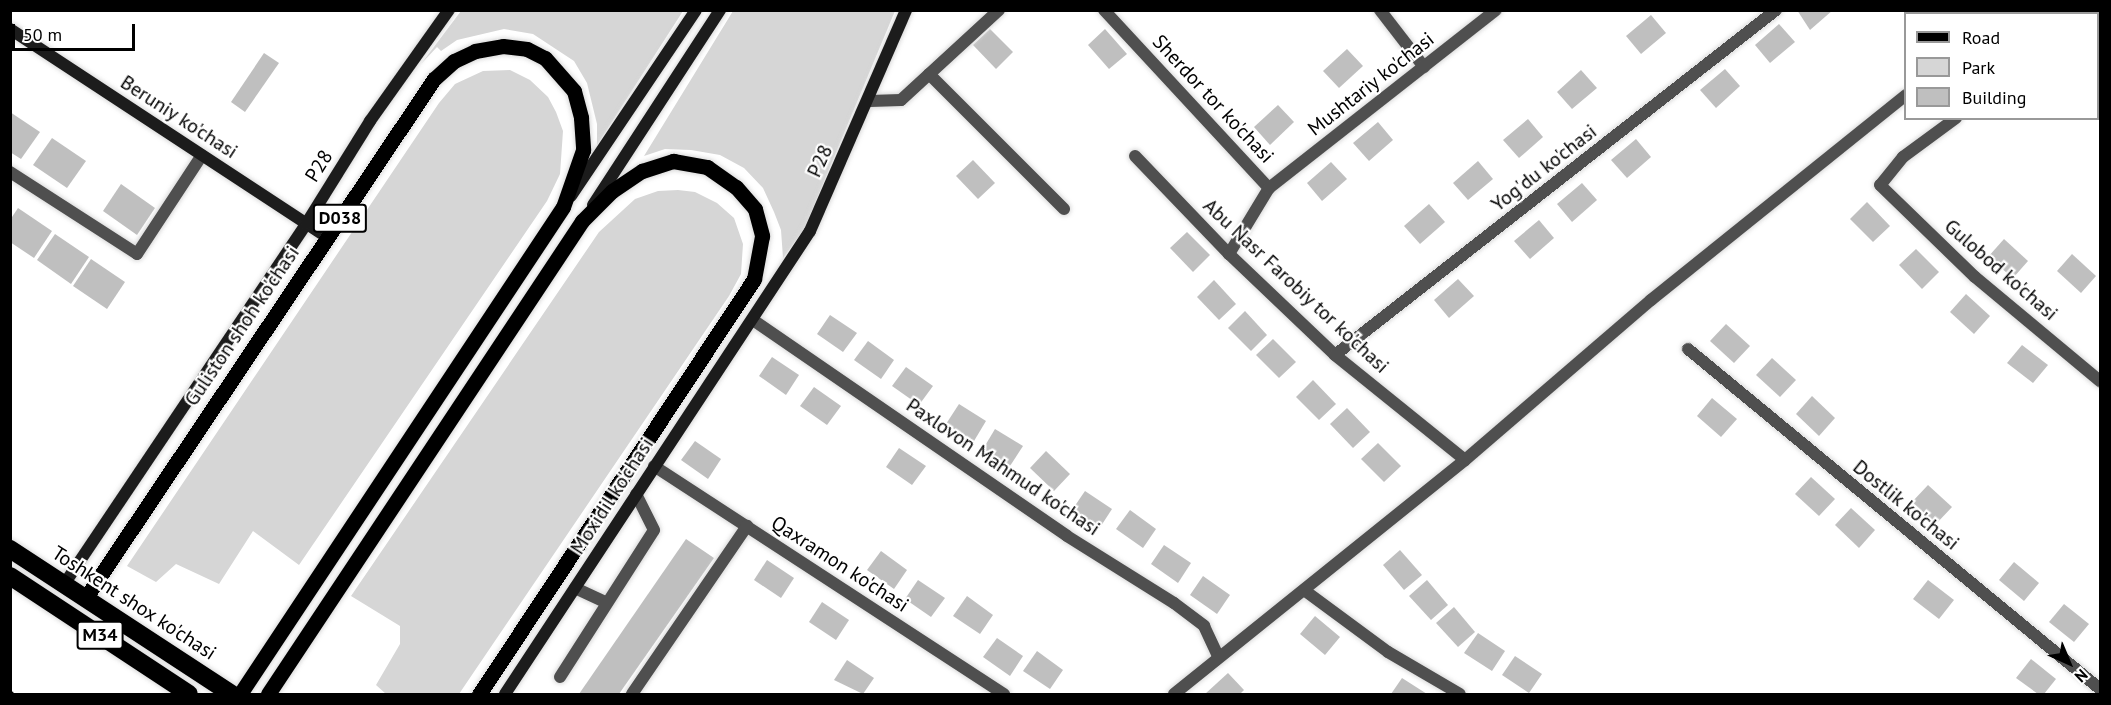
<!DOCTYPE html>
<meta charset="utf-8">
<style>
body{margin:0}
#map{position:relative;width:2111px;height:705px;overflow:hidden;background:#fff;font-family:"PT Sans",sans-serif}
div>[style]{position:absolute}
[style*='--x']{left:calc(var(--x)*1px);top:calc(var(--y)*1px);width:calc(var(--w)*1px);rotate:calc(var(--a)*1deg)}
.green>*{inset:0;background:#d6d6d6}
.building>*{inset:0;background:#bfbfbf}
.roads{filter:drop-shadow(0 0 2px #dbdbdb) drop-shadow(0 0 2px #dbdbdb)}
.street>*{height:12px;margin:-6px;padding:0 6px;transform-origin:6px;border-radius:6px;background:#4f4f4f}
.secondary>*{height:12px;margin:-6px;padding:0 6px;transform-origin:6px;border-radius:6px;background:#1c1c1c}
.primary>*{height:15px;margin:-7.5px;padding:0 7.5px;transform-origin:7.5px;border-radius:7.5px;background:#000}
.highway>*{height:18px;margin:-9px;padding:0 9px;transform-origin:9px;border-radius:9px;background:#000}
.rail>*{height:4.5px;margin-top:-2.25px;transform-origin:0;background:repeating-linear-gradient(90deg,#000 0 9px,transparent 0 12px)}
span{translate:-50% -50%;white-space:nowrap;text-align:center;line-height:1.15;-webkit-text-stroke:4.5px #fff;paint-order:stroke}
.shield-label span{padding:2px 4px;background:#fff;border:2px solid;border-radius:4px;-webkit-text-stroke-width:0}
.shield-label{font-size:18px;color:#000;font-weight:700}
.street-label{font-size:20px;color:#000}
.frame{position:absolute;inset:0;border:12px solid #000;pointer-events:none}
.legend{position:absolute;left:1904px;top:12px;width:195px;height:108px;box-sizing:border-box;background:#fff;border:2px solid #999;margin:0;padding:8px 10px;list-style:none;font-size:18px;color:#000}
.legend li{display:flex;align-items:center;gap:12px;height:30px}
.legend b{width:30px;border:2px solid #999}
.north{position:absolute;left:2039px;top:633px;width:60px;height:60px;-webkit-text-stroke:4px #fff;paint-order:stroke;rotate:136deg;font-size:16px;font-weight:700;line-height:24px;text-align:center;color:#000}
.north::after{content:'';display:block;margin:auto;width:21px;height:27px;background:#000;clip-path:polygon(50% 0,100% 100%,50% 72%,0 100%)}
.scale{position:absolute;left:12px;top:24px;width:123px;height:27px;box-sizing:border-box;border:3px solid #000;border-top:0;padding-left:8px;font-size:18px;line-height:21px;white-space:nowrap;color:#000;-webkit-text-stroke:4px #fff;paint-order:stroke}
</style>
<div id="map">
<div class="green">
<i style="clip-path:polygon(461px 11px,461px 10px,683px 11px,597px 145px,597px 124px,587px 83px,574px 61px,533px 34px,504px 29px,457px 40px,441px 51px,437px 47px,421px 64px)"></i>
<i style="clip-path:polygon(733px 11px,895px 11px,804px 229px,783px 258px,781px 230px,774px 212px,763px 188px,744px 168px,720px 155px,691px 150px,665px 149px,644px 156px)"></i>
<i style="clip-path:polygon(510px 70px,530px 80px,548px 97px,556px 112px,563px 131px,560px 174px,547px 201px,299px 565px,253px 531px,219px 584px,176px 564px,156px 582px,127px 566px,439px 103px,455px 84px,483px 71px)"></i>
<i style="clip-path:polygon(678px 190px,695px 192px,717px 203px,734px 218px,743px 244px,741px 274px,729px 296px,459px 694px,386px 694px,376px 685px,400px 644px,400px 626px,351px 596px,599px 232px,635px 199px,658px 191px)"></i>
</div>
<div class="building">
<i style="clip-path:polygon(1797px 10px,1833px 10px,1810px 30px)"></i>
<i style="clip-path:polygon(1651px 15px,1666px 33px,1641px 54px,1626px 36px)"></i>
<i style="clip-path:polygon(1779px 24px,1795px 42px,1770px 63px,1755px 45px)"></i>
<i style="clip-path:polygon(990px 29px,1013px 52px,996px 69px,973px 45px)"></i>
<i style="clip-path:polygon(1105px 29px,1127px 54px,1109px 69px,1088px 45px)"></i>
<i style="clip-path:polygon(1347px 49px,1363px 66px,1339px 88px,1323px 71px)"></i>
<i style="clip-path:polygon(264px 53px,279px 63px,245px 112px,231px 102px)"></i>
<i style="clip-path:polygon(1725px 69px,1740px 86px,1716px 108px,1700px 90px)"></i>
<i style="clip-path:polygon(1581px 70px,1597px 88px,1572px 109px,1557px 92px)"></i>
<i style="clip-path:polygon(1278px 105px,1294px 122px,1270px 145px,1254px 127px)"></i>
<i style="clip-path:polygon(10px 112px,40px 132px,21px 159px,10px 152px)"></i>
<i style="clip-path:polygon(1528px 119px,1543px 137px,1519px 158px,1503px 140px)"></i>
<i style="clip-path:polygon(1378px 122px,1393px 140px,1369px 161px,1353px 143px)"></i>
<i style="clip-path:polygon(52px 138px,86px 161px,67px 188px,33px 165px)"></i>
<i style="clip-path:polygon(1636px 139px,1651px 157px,1627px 178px,1611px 160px)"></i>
<i style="clip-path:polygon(973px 160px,995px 183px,978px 199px,956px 176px)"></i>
<i style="clip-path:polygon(1478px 161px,1493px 179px,1468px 200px,1453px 183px)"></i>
<i style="clip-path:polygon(1331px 162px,1347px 179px,1322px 201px,1307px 183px)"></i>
<i style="clip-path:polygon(1582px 183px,1597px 200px,1572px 222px,1557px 204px)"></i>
<i style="clip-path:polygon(121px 184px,155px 208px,137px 235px,103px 211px)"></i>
<i style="clip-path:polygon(1867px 202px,1890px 226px,1873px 242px,1850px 219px)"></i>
<i style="clip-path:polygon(1429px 204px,1445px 222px,1420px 244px,1404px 226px)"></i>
<i style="clip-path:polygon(18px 208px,52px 231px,34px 258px,10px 242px,10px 220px)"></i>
<i style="clip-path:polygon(1539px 220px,1554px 238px,1530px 259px,1514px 241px)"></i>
<i style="clip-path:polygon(1187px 232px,1210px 255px,1193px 272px,1170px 248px)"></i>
<i style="clip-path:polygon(55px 234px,89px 257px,71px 284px,37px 260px)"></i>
<i style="clip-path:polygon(2004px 239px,2028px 261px,2013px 278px,1988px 257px)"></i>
<i style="clip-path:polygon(1916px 249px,1939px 272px,1922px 289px,1899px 265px)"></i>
<i style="clip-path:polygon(2072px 254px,2096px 276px,2081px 293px,2057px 271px)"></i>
<i style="clip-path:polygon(91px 259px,125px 282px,107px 309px,73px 286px)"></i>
<i style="clip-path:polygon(1458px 279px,1474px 296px,1449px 318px,1434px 300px)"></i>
<i style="clip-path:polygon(1214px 280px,1236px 304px,1219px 320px,1197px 297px)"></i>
<i style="clip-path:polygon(1966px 294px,1990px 316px,1974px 334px,1950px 312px)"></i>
<i style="clip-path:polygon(1245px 311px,1267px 335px,1251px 351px,1228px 328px)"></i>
<i style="clip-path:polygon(830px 315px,857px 333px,843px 352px,817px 334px)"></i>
<i style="clip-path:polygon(1726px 324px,1750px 346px,1734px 363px,1710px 341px)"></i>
<i style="clip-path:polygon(1273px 339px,1296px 362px,1279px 378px,1256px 355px)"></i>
<i style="clip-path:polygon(868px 341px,894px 360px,881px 379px,854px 360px)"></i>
<i style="clip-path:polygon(2022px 345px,2048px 365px,2033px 383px,2007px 363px)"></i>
<i style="clip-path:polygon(772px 357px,799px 375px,786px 395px,759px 376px)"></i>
<i style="clip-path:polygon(1772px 358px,1796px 380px,1780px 397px,1756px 375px)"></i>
<i style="clip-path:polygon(906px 367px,933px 386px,919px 405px,892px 386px)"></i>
<i style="clip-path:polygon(1313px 380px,1336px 404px,1319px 420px,1296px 397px)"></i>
<i style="clip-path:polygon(814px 387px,841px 406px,827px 425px,800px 406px)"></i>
<i style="clip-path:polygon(1812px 396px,1835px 418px,1819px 436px,1796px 414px)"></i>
<i style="clip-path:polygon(1712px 398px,1737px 419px,1721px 437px,1697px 416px)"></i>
<i style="clip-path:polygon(959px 404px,986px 421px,974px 441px,946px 424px)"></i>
<i style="clip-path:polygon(1347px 408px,1370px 432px,1353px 448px,1330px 424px)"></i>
<i style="clip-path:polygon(995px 429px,1023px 446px,1010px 466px,983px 449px)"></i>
<i style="clip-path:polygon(695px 441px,721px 459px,708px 479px,681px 460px)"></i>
<i style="clip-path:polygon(1378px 443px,1401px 466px,1384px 482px,1361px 459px)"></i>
<i style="clip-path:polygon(899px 448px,926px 466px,912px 485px,886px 467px)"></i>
<i style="clip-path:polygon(1046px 451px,1070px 474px,1054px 491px,1030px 468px)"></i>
<i style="clip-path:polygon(1811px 477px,1835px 499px,1819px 516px,1795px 494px)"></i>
<i style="clip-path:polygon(1928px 485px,1952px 507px,1936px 524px,1912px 502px)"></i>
<i style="clip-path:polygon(1085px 491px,1112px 509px,1099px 529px,1072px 510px)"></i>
<i style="clip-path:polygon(1851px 508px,1875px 530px,1859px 548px,1835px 525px)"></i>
<i style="clip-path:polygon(1130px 510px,1156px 529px,1143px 548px,1116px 529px)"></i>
<i style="clip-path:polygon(686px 539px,714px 558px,619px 694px,579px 694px)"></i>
<i style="clip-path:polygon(1164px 545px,1191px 563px,1178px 583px,1151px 564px)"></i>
<i style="clip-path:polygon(1400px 550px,1422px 575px,1404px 590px,1383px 565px)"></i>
<i style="clip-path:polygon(881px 551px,907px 570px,894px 589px,867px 570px)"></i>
<i style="clip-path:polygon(767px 560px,794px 578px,781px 598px,754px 580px)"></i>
<i style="clip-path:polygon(2014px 562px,2039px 583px,2024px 601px,1999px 580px)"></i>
<i style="clip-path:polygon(1203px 576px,1230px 595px,1217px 614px,1190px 595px)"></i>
<i style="clip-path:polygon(918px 580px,945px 598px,931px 617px,905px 599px)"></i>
<i style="clip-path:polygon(1427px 580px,1448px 605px,1431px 620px,1409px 596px)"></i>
<i style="clip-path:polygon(1928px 580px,1954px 600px,1939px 619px,1913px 599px)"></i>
<i style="clip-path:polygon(967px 596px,993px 615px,980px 634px,953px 616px)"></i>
<i style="clip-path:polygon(822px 602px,849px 620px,836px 640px,809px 622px)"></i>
<i style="clip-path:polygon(2064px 604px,2089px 624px,2074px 642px,2049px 622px)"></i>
<i style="clip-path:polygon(1454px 607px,1475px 632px,1458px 647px,1436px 623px)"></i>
<i style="clip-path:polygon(1315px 616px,1340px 637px,1325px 655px,1300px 634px)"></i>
<i style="clip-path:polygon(1478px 633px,1505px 651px,1492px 671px,1464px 653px)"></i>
<i style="clip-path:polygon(997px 638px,1023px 656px,1010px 676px,983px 657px)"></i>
<i style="clip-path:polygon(1037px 651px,1063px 670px,1050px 689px,1023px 671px)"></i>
<i style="clip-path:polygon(1515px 656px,1542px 674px,1529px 693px,1502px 675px)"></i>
<i style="clip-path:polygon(2031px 659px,2056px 679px,2044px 694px,2038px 694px,2016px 678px)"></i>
<i style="clip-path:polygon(847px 660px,874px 678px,863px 694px,834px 680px)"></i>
<i style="clip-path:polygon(1228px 673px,1244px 690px,1240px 694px,1205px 694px)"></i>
<i style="clip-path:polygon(1402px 678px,1427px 694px,1391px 694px)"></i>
</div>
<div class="roads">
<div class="street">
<i style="--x:1104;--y:10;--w:243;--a:47.2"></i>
<i style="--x:1380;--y:10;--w:72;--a:52.3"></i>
<i style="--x:2003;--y:14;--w:5;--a:-53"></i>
<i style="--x:2096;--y:14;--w:6;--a:-45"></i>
<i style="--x:2098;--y:69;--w:4;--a:56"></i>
<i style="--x:929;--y:74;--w:191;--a:45"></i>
<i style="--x:870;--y:101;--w:31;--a:-2"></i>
<i style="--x:901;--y:100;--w:133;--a:-42.6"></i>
<i style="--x:1956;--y:118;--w:66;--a:143.7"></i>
<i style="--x:1903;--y:157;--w:36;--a:129"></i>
<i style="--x:1880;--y:185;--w:132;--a:44.1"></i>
<i style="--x:1975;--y:277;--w:163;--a:39.8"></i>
<i style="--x:1135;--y:156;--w:136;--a:46.2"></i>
<i style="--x:1229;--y:254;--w:146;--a:43.6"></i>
<i style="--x:1335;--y:355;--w:167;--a:38.9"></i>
<i style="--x:10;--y:172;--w:151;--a:32.8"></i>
<i style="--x:137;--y:254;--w:118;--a:-56.7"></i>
<i style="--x:1229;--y:254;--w:77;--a:-58.8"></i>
<i style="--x:1269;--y:188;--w:288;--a:-38.1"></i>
<i style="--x:753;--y:320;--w:381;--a:34.5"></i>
<i style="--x:1067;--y:536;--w:126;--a:32.1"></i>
<i style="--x:1174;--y:603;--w:38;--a:37"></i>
<i style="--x:1204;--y:626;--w:33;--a:65"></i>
<i style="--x:1688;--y:349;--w:534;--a:39.53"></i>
<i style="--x:1335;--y:355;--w:560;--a:-38.04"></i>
<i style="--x:654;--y:466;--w:418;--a:33.1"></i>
<i style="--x:575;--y:588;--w:35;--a:25"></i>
<i style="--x:1304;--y:590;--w:104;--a:36.4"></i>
<i style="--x:1388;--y:652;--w:83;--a:30.3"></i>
<i style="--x:560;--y:677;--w:174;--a:-57.4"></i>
<i style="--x:654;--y:530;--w:40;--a:-116.6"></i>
<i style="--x:632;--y:694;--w:204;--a:-55.6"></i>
<i style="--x:1174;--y:694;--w:373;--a:-38.8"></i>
<i style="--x:1465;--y:460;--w:245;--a:-40.7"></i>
<i style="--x:1651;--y:300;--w:327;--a:-38.8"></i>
</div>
<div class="secondary">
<i style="--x:10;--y:29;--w:379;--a:33.3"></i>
<i style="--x:571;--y:196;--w:224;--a:-56.1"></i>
<i style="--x:593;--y:205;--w:233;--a:-56.9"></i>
<i style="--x:65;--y:583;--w:432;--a:-56.1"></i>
<i style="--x:306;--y:224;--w:121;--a:-58.1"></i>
<i style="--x:370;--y:121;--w:136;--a:-54.6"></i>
<i style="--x:505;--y:694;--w:554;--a:-56.63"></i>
<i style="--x:810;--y:231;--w:241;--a:-66.5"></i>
</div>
<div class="primary">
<i style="--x:86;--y:597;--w:624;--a:-56.11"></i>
<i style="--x:434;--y:79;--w:27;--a:-42"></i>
<i style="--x:454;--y:61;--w:23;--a:-25"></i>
<i style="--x:475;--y:51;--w:28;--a:-10"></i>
<i style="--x:503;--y:46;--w:24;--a:7"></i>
<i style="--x:527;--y:49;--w:20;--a:27"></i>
<i style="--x:545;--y:58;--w:44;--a:48.7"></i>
<i style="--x:574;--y:91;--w:28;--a:75"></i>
<i style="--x:581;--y:118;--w:32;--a:86"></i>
<i style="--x:583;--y:150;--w:60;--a:109.3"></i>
<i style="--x:563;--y:207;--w:584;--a:123.55"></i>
<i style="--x:268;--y:694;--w:568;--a:-56.42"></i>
<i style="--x:582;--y:221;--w:42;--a:-45"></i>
<i style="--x:612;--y:191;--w:36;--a:-34"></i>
<i style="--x:642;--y:171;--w:33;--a:-18"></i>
<i style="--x:673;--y:161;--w:35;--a:10"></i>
<i style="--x:707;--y:167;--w:35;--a:35"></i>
<i style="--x:736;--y:187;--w:29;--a:49"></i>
<i style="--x:755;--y:209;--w:28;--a:75"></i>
<i style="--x:762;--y:236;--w:44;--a:100.5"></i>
<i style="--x:754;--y:279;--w:498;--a:123.5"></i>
</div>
<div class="highway">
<i style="--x:10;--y:549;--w:265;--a:33.2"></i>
<i style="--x:10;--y:576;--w:214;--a:33.4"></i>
</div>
</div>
<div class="rail">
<i style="--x:10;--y:693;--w:3;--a:18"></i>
</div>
<div class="shield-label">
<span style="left:340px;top:218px">D038</span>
<span style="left:100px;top:635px">M34</span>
</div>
<div class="street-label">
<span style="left:1371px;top:84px;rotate:-38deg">Mushtariy ko'chasi</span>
<span style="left:1213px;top:99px;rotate:47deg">Sherdor tor ko'chasi</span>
<span style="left:179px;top:117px;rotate:33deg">Beruniy ko'chasi</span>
<span style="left:820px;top:161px;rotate:-65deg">Р28</span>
<span style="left:319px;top:166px;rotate:-58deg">Р28</span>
<span style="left:1544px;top:168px;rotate:-38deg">Yog'du ko'chasi</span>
<span style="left:2001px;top:270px;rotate:41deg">Gulobod ko'chasi</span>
<span style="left:1296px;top:286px;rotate:43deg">Abu Nasr Farobiy tor ko'chasi</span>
<span style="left:242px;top:326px;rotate:-56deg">Guliston shoh ko'chasi</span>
<span style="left:1003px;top:467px;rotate:34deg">Paxlovon Mahmud ko'chasi</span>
<span style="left:612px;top:496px;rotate:-57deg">Moxidil ko'chasi</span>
<span style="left:1906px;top:505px;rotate:39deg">Dostlik ko'chasi</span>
<span style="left:840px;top:564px;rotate:33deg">Qaxramon ko'chasi</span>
<span style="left:134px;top:603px;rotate:33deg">Toshkent shox ko'chasi</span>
</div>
<div class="frame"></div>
<ul class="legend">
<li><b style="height:8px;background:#000"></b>Road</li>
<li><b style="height:16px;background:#d6d6d6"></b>Park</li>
<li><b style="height:16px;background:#bfbfbf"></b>Building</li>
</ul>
<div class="north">N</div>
<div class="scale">50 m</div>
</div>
